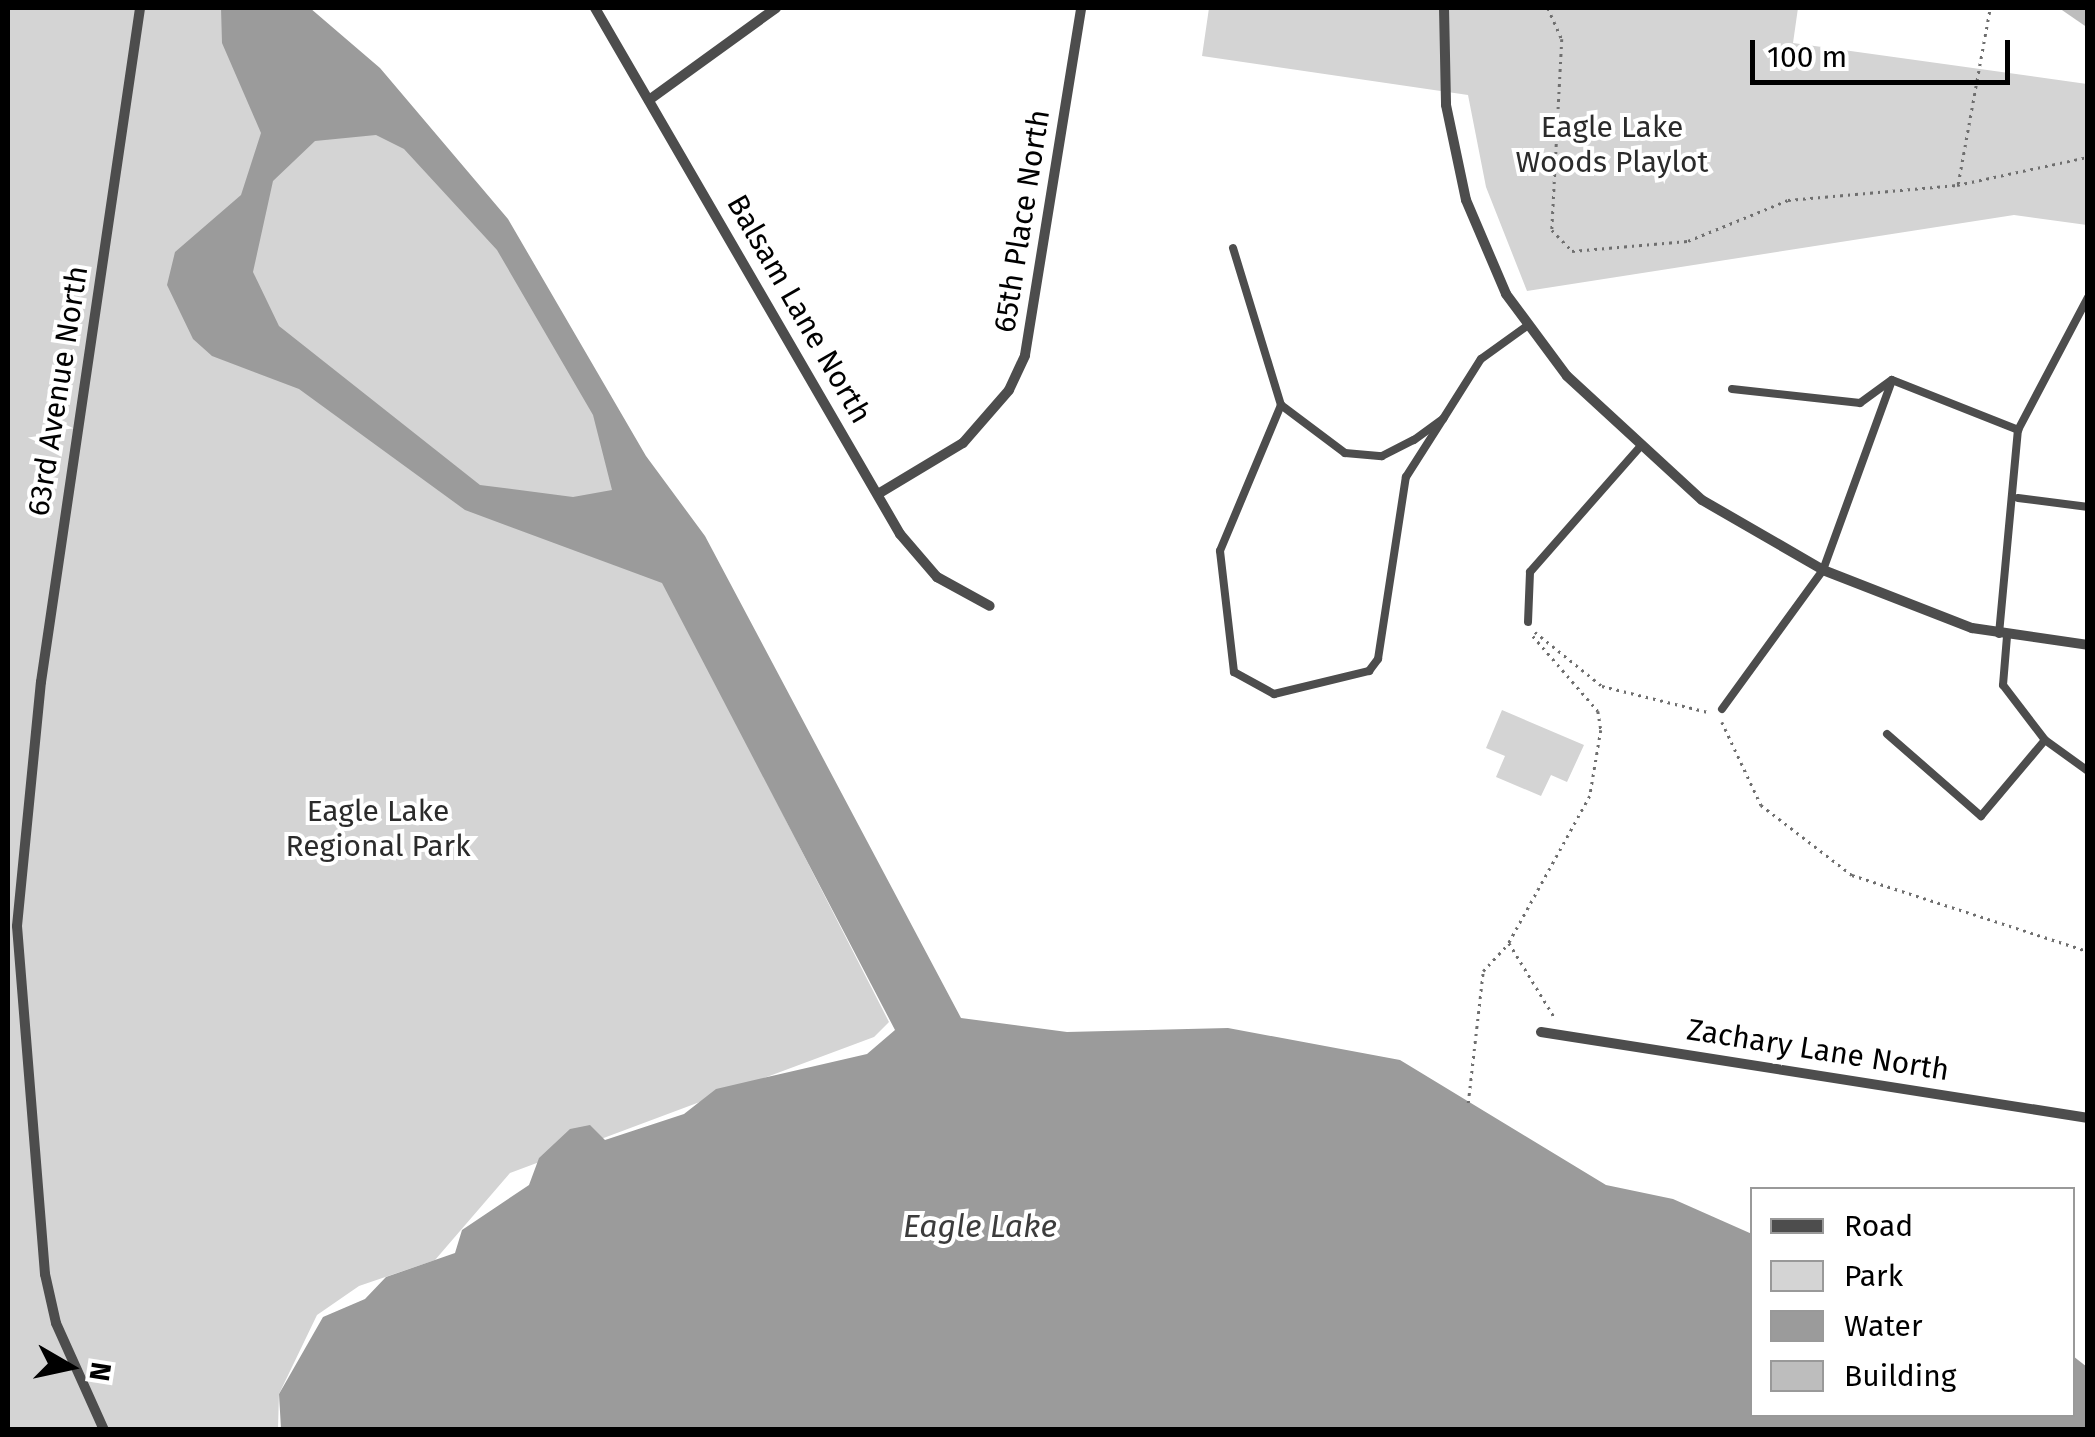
<!DOCTYPE html>
<style>
body{margin:0}
#map{position:relative;width:2095px;height:1437px;overflow:hidden;background:#fff;font-family:"Fira Sans",sans-serif}
div>[style]{position:absolute}
[style*='--x']{left:calc(var(--x)*1px);top:calc(var(--y)*1px);width:calc(var(--w)*1px);rotate:calc(var(--a)*1deg)}
.green>*{inset:0;background:#d4d4d4}
.water>*{inset:0;background:#9b9b9b}
.building>*{inset:0;background:#bdbdbd}
.path>*{height:2.5px;margin-top:-1.25px;transform-origin:0;background:repeating-linear-gradient(90deg,#6f6f6f 0 2.5px,transparent 0 7.5px)}
.service>*{height:8px;margin:-4px;padding:0 4px;transform-origin:4px;border-radius:4px;background:#4d4d4d}
.minor>*{height:10px;margin:-5px;padding:0 5px;transform-origin:5px;border-radius:5px;background:#4d4d4d}
span{translate:-50% -50%;white-space:nowrap;text-align:center;line-height:1.15;-webkit-text-stroke:8px #fff;paint-order:stroke}
.park-label{font-size:30px;color:#2b2b2b}
.street-label{font-size:30px;color:#000}
.water-label{font-size:32px;color:#3c3c3c;font-style:italic}
.frame{position:absolute;inset:0;border:10px solid #000;pointer-events:none}
.legend{position:absolute;left:1750px;top:1187px;width:325px;height:230px;box-sizing:border-box;background:#fff;border:2px solid #999;margin:0;padding:12px 18px;list-style:none;font-size:30px;color:#000}
.legend li{display:flex;align-items:center;gap:20px;height:50px}
.legend b{width:50px;border:2px solid #999}
.north{position:absolute;left:20px;top:1317px;width:100px;height:100px;-webkit-text-stroke:8px #fff;paint-order:stroke;rotate:99deg;font-size:28px;font-weight:700;line-height:40px;text-align:center;color:#000}
.north::after{content:'';display:block;margin:auto;width:35px;height:45px;background:#000;clip-path:polygon(50% 0,100% 100%,50% 72%,0 100%)}
.scale{position:absolute;left:1750px;top:40px;width:260px;height:45px;box-sizing:border-box;border:5px solid #000;border-top:0;padding-left:12px;font-size:30px;line-height:35px;white-space:nowrap;color:#000;-webkit-text-stroke:8px #fff;paint-order:stroke}
</style>
<div id="map">
<div class="green">
<i style="clip-path:polygon(8px 8px,289px 8px,522px 275px,647px 493px,674px 601px,889px 1022px,874px 1037px,510px 1173px,435px 1260px,359px 1286px,317px 1315px,279px 1394px,278px 1429px,8px 1430px)"></i>
<i style="clip-path:polygon(1209px 8px,1798px 8px,1793px 43px,2087px 84px,2087px 225px,2014px 215px,1527px 291px,1486px 187px,1468px 95px,1202px 56px)"></i>
<i style="clip-path:polygon(1502px 710px,1584px 745px,1567px 782px,1551px 775px,1541px 796px,1496px 777px,1505px 756px,1486px 748px)"></i>
</div>
<div class="water">
<i style="clip-path:polygon(evenodd,221px 8px,310px 8px,380px 68px,508px 219px,646px 456px,705px 536px,961px 1018px,1067px 1032px,1228px 1028px,1400px 1060px,1606px 1185px,1673px 1199px,1752px 1234px,1752px 1414px,2072px 1414px,2073px 1356px,2087px 1367px,2087px 1429px,281px 1429px,279px 1394px,323px 1317px,365px 1299px,386px 1277px,455px 1253px,462px 1230px,529px 1185px,539px 1158px,570px 1129px,590px 1125px,605px 1140px,684px 1114px,716px 1089px,867px 1054px,895px 1030px,662px 583px,465px 510px,299px 389px,212px 356px,193px 339px,167px 285px,175px 252px,241px 195px,261px 133px,222px 43px,221px 8px,376px 135px,404px 149px,497px 250px,593px 415px,612px 490px,573px 497px,480px 485px,279px 326px,253px 272px,273px 181px,315px 141px,376px 135px)"></i>
</div>
<div class="building">
<i style="clip-path:polygon(2059px 8px,2088px 8px,2088px 28px)"></i>
</div>
<div class="path">
<i style="--x:1548;--y:8;--w:34;--a:66"></i>
<i style="--x:1562;--y:39;--w:191;--a:93"></i>
<i style="--x:1552;--y:230;--w:29;--a:46"></i>
<i style="--x:1572;--y:251;--w:116;--a:-4.9"></i>
<i style="--x:1688;--y:241;--w:108;--a:-22.3"></i>
<i style="--x:1788;--y:200;--w:170;--a:-5.1"></i>
<i style="--x:1957;--y:185;--w:134;--a:-12.1"></i>
<i style="--x:1958;--y:184;--w:179;--a:-79.7"></i>
<i style="--x:1535;--y:632;--w:86;--a:38.9"></i>
<i style="--x:1602;--y:686;--w:109;--a:13.8"></i>
<i style="--x:1533;--y:636;--w:99;--a:49.1"></i>
<i style="--x:1598;--y:711;--w:19;--a:81"></i>
<i style="--x:1601;--y:730;--w:67;--a:99.5"></i>
<i style="--x:1590;--y:796;--w:168;--a:118.9"></i>
<i style="--x:1509;--y:943;--w:88;--a:58.5"></i>
<i style="--x:1722;--y:722;--w:92;--a:64.8"></i>
<i style="--x:1761;--y:805;--w:115;--a:37.6"></i>
<i style="--x:1852;--y:875;--w:248;--a:17.9"></i>
<i style="--x:1468;--y:1103;--w:133;--a:-83.5"></i>
<i style="--x:1483;--y:971;--w:35;--a:-47"></i>
</div>
<div class="service">
<i style="--x:1233;--y:248;--w:164;--a:73"></i>
<i style="--x:1281;--y:405;--w:80;--a:36.9"></i>
<i style="--x:1345;--y:453;--w:37;--a:5"></i>
<i style="--x:1382;--y:456;--w:36;--a:-27"></i>
<i style="--x:1414;--y:440;--w:36;--a:-36"></i>
<i style="--x:1443;--y:419;--w:71;--a:-57.7"></i>
<i style="--x:1481;--y:359;--w:57;--a:-35.7"></i>
<i style="--x:1732;--y:389;--w:129;--a:6.2"></i>
<i style="--x:1860;--y:403;--w:39;--a:-36"></i>
<i style="--x:1892;--y:380;--w:136;--a:21.6"></i>
<i style="--x:1281;--y:405;--w:158;--a:112.7"></i>
<i style="--x:1220;--y:551;--w:122;--a:83.4"></i>
<i style="--x:1234;--y:672;--w:46;--a:28.8"></i>
<i style="--x:1274;--y:694;--w:98;--a:-13.6"></i>
<i style="--x:1369;--y:671;--w:15;--a:-53"></i>
<i style="--x:1378;--y:659;--w:184;--a:-81.3"></i>
<i style="--x:1406;--y:477;--w:69;--a:-57.5"></i>
<i style="--x:2018;--y:498;--w:71;--a:7.3"></i>
<i style="--x:1528;--y:622;--w:50;--a:-87.7"></i>
<i style="--x:1530;--y:572;--w:167;--a:-48.7"></i>
<i style="--x:1999;--y:634;--w:205;--a:-84.7"></i>
<i style="--x:2018;--y:430;--w:150;--a:-62.2"></i>
<i style="--x:1722;--y:709;--w:172;--a:-54"></i>
<i style="--x:1823;--y:570;--w:202;--a:-70"></i>
<i style="--x:1887;--y:734;--w:125;--a:41.1"></i>
<i style="--x:1981;--y:816;--w:99;--a:-49.9"></i>
<i style="--x:2045;--y:740;--w:69;--a:-127.4"></i>
<i style="--x:2003;--y:685;--w:49;--a:-85.3"></i>
<i style="--x:2045;--y:740;--w:53;--a:35.8"></i>
</div>
<div class="minor">
<i style="--x:595;--y:8;--w:608;--a:59.89"></i>
<i style="--x:900;--y:534;--w:57;--a:49.3"></i>
<i style="--x:937;--y:577;--w:60;--a:28.7"></i>
<i style="--x:1444;--y:8;--w:97;--a:88.8"></i>
<i style="--x:1446;--y:105;--w:97;--a:78.1"></i>
<i style="--x:1466;--y:200;--w:102;--a:66.9"></i>
<i style="--x:1506;--y:294;--w:102;--a:53.4"></i>
<i style="--x:1567;--y:376;--w:183;--a:42.6"></i>
<i style="--x:1702;--y:500;--w:140;--a:30"></i>
<i style="--x:1823;--y:570;--w:160;--a:21.3"></i>
<i style="--x:1972;--y:628;--w:117;--a:8.3"></i>
<i style="--x:649;--y:100;--w:157;--a:-35.9"></i>
<i style="--x:878;--y:494;--w:99;--a:-31"></i>
<i style="--x:963;--y:443;--w:70;--a:-49"></i>
<i style="--x:1009;--y:390;--w:38;--a:-65"></i>
<i style="--x:1025;--y:355;--w:351;--a:-80.8"></i>
<i style="--x:1541;--y:1032;--w:554;--a:8.93"></i>
<i style="--x:104;--y:1430;--w:117;--a:-114.2"></i>
<i style="--x:56;--y:1323;--w:50;--a:-102.7"></i>
<i style="--x:45;--y:1274;--w:349;--a:-94.6"></i>
<i style="--x:17;--y:926;--w:245;--a:-84.4"></i>
<i style="--x:41;--y:682;--w:681;--a:-81.64"></i>
</div>
<div class="park-label">
<span style="left:1612px;top:144px">Eagle Lake<br>Woods Playlot</span>
<span style="left:378px;top:828px">Eagle Lake<br>Regional Park</span>
</div>
<div class="street-label">
<span style="left:1022px;top:221px;rotate:-81deg">65th Place North</span>
<span style="left:799px;top:309px;rotate:60deg">Balsam Lane North</span>
<span style="left:58px;top:391px;rotate:-81deg">63rd Avenue North</span>
<span style="left:1818px;top:1050px;rotate:9deg">Zachary Lane North</span>
</div>
<div class="water-label">
<span style="left:980px;top:1226px">Eagle Lake</span>
</div>
<div class="frame"></div>
<ul class="legend">
<li><b style="height:12px;background:#4d4d4d"></b>Road</li>
<li><b style="height:28px;background:#d4d4d4"></b>Park</li>
<li><b style="height:28px;background:#9b9b9b"></b>Water</li>
<li><b style="height:28px;background:#bdbdbd"></b>Building</li>
</ul>
<div class="north">N</div>
<div class="scale">100 m</div>
</div>
